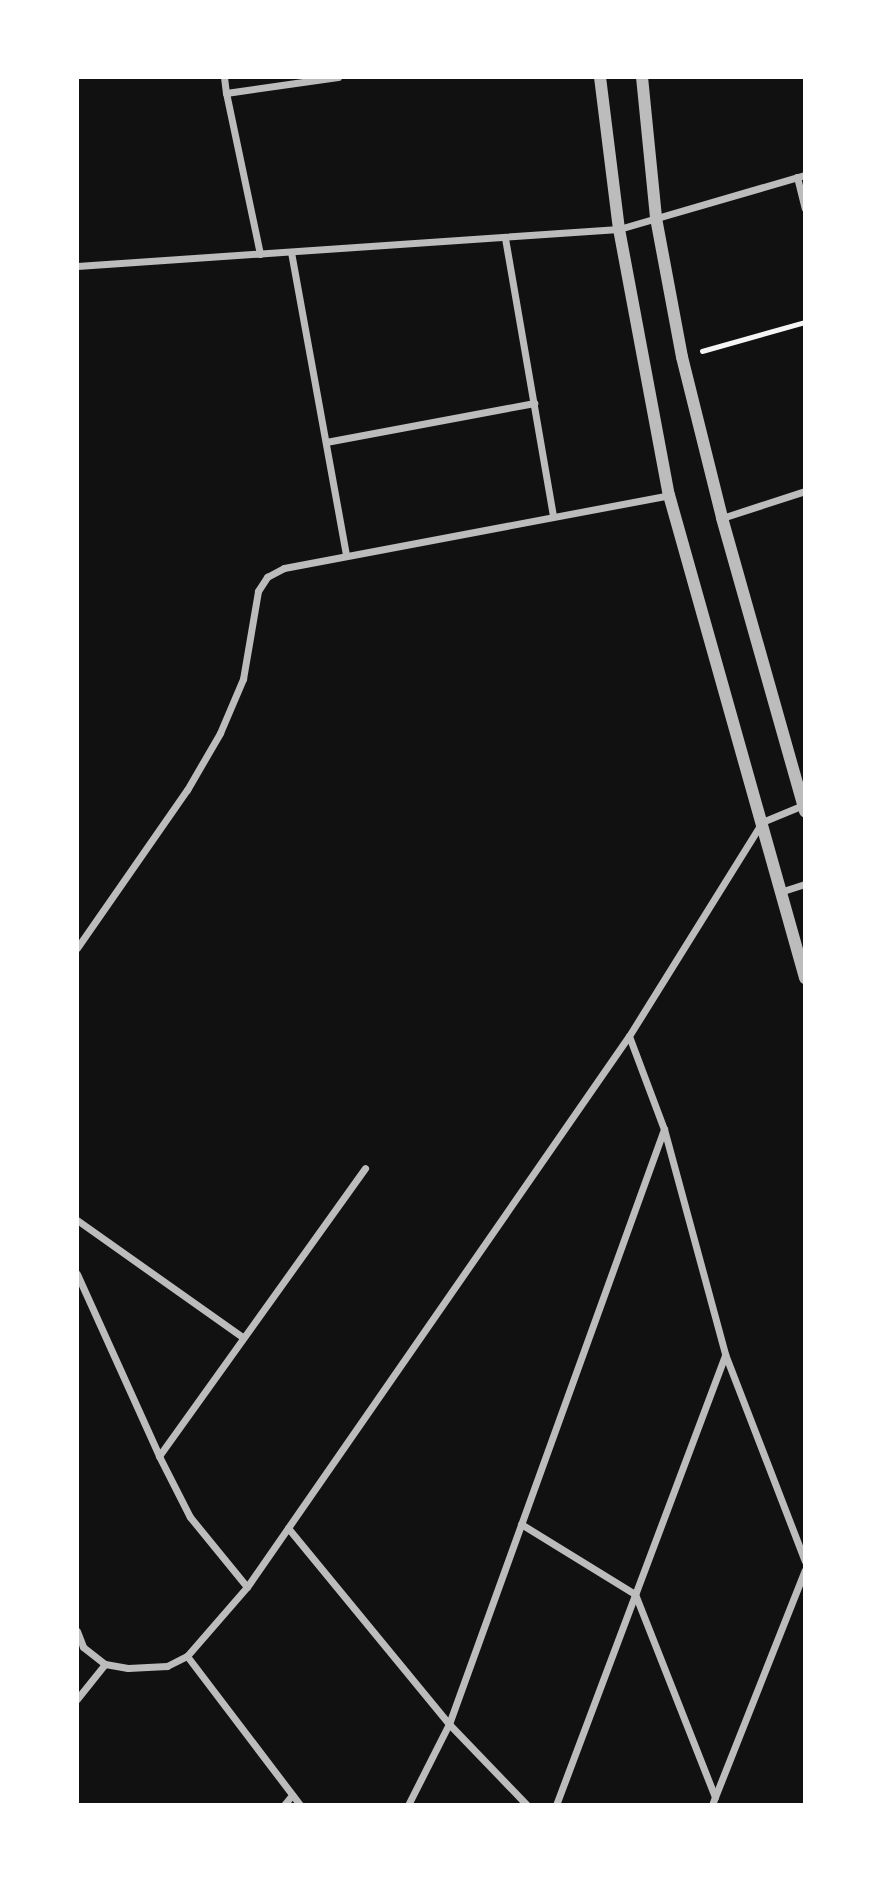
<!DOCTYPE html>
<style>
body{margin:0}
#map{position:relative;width:882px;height:1882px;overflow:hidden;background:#111;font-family:"Golos Text",sans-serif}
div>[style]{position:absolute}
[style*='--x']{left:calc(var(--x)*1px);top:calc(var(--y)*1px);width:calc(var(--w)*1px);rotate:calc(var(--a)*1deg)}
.path>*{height:4.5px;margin:-2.25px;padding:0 2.25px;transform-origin:2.25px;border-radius:2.25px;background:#f5f5f5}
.minor>*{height:7px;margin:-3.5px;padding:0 3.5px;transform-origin:3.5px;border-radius:3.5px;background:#bcbcbc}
.tertiary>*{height:12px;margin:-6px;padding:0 6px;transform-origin:6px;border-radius:6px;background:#bcbcbc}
span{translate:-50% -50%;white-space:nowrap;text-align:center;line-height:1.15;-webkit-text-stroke:5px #fff;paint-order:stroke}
.frame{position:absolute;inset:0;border:79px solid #fff;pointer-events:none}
</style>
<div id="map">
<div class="path">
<i style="--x:702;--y:351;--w:107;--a:-15.7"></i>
</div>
<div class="minor">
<i style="--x:224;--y:77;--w:16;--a:83"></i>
<i style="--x:797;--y:177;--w:32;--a:76"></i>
<i style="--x:505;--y:238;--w:281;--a:80.2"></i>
<i style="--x:291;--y:252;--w:308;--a:79.7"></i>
<i style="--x:260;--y:254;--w:165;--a:-101.9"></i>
<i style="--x:226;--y:93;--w:113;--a:-8.1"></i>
<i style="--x:77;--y:266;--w:543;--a:-3.91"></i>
<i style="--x:619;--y:229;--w:194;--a:-16.2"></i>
<i style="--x:326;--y:442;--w:212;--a:-10.6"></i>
<i style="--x:722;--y:518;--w:87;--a:-18"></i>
<i style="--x:780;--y:892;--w:26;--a:-18"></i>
<i style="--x:77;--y:948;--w:193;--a:-55.2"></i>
<i style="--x:187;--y:790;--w:66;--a:-59.9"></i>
<i style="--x:220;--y:733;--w:59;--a:-66.9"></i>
<i style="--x:243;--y:679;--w:89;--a:-80.3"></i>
<i style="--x:258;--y:591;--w:17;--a:-57"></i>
<i style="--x:267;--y:577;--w:19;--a:-28"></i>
<i style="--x:284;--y:568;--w:392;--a:-10.7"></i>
<i style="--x:629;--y:1036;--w:99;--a:69.4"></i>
<i style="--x:664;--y:1129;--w:233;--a:74.8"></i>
<i style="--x:725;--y:1354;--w:222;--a:68.9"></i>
<i style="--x:77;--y:1220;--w:202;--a:35.3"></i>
<i style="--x:77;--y:1274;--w:200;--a:65.7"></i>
<i style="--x:159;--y:1456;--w:68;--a:63.1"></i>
<i style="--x:190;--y:1517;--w:90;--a:50.8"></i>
<i style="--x:159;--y:1456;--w:354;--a:-54.4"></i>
<i style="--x:521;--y:1524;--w:134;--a:31.6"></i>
<i style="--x:635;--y:1594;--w:218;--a:68.5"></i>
<i style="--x:715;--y:1797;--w:9;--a:111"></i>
<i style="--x:288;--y:1528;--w:254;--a:50.6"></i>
<i style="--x:449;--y:1724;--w:112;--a:46.1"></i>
<i style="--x:77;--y:1631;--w:17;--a:69"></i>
<i style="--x:83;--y:1647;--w:28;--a:38"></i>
<i style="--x:105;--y:1664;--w:23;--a:10"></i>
<i style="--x:128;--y:1668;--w:39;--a:-3"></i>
<i style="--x:167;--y:1666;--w:22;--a:-27"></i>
<i style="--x:187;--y:1656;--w:91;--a:-49"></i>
<i style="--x:247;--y:1587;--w:670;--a:-55.27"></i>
<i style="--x:629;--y:1036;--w:252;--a:-58.1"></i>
<i style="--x:762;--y:822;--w:44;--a:-22.5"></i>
<i style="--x:187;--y:1656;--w:187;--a:52.8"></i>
<i style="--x:77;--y:1699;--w:45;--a:-51.3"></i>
<i style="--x:715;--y:1797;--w:244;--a:-68.4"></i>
<i style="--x:284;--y:1805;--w:13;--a:-51"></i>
<i style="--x:408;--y:1805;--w:91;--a:-63.2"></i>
<i style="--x:449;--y:1724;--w:633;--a:-70.13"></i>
<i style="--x:556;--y:1805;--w:481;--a:-69.4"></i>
</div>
<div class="tertiary">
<i style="--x:600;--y:77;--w:153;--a:82.9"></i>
<i style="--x:619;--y:229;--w:271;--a:79.4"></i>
<i style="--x:669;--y:495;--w:502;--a:74.27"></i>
<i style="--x:642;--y:77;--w:142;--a:84.3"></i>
<i style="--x:656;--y:218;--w:141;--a:79.4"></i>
<i style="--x:682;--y:357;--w:166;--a:76"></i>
<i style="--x:722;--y:518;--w:305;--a:74.2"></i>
</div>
<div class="frame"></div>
</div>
